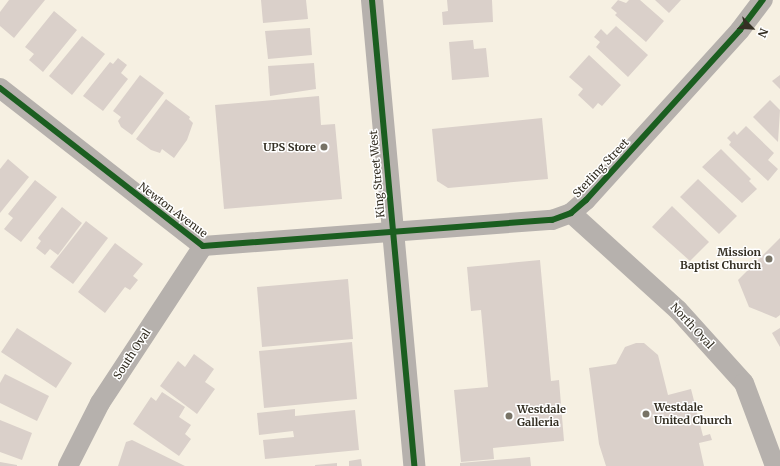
<!DOCTYPE html>
<style>
body{margin:0}
#map{position:relative;width:780px;height:466px;overflow:hidden;background:#f6f0e2;font-family:Merriweather,serif}
div>[style]{position:absolute}
[style*='--x']{left:calc(var(--x)*1px);top:calc(var(--y)*1px);width:calc(var(--w)*1px);rotate:calc(var(--a)*1deg)}
.building>*{inset:0;background:#dad0ca}
.minor>*{height:20px;margin:-10px;padding:0 10px;transform-origin:10px;border-radius:10px;background:#b6b1ad}
.tertiary>*{height:22px;margin:-11px;padding:0 11px;transform-origin:11px;border-radius:11px;background:#b6b1ad}
.cycleway>*{height:6px;margin:-3px;padding:0 3px;transform-origin:3px;border-radius:3px;background:#1b5e20}
.dots>*{width:11px;height:11px;translate:-50% -50%;box-sizing:border-box;border:2px solid #fff;border-radius:50%}
span{translate:-50% -50%;white-space:nowrap;text-align:center;line-height:1.15;-webkit-text-stroke:3px #fff;paint-order:stroke}
.poi-label{font-size:11px;color:#342f23;font-weight:700}
.right{translate:-100% -50%;text-align:right}
.left{translate:0 -50%;text-align:left}
.street-label{font-size:11px;color:#342f23}
.north{position:absolute;left:732px;top:8px;width:40px;height:40px;-webkit-text-stroke:3px #fff;paint-order:stroke;rotate:114deg;font-size:11px;font-weight:700;line-height:16px;text-align:center;color:#342f23}
.north::after{content:'';display:block;margin:auto;width:14px;height:18px;background:#342f23;clip-path:polygon(50% 0,100% 100%,50% 72%,0 100%)}
</style>
<div id="map">
<div class="building">
<i style="clip-path:polygon(9px 0,45px 0,14px 38px,0 26px,0 12px)"></i>
<i style="clip-path:polygon(261px 0,306px 0,308px 19px,263px 23px)"></i>
<i style="clip-path:polygon(447px 0,492px 0,493px 22px,443px 25px,442px 12px,448px 11px)"></i>
<i style="clip-path:polygon(618px 0,626px 3px,629px 0,640px 0,664px 21px,646px 42px,615px 15px,617px 13px,611px 8px)"></i>
<i style="clip-path:polygon(655px 0,681px 0,669px 13px)"></i>
<i style="clip-path:polygon(54px 11px,77px 30px,43px 72px,29px 60px,34px 54px,25px 47px)"></i>
<i style="clip-path:polygon(616px 26px,648px 55px,628px 77px,596px 47px,600px 42px,594px 37px,601px 29px,607px 35px)"></i>
<i style="clip-path:polygon(310px 28px,312px 55px,268px 59px,265px 31px)"></i>
<i style="clip-path:polygon(82px 36px,105px 54px,72px 95px,49px 76px)"></i>
<i style="clip-path:polygon(473px 40px,474px 49px,486px 48px,489px 77px,452px 80px,449px 42px)"></i>
<i style="clip-path:polygon(589px 55px,621px 85px,602px 106px,598px 103px,593px 109px,578px 95px,583px 89px,569px 77px)"></i>
<i style="clip-path:polygon(118px 58px,127px 65px,121px 73px,128px 79px,103px 111px,83px 96px,110px 62px,113px 64px)"></i>
<i style="clip-path:polygon(314px 63px,316px 89px,270px 96px,268px 66px)"></i>
<i style="clip-path:polygon(140px 75px,164px 93px,132px 135px,121px 127px,118px 121px,121px 117px,113px 111px)"></i>
<i style="clip-path:polygon(780px 75px,780px 89px,772px 81px)"></i>
<i style="clip-path:polygon(319px 96px,321px 125px,335px 124px,342px 199px,224px 209px,215px 105px)"></i>
<i style="clip-path:polygon(166px 99px,190px 117px,189px 119px,193px 123px,187px 140px,174px 158px,162px 149px,160px 153px,151px 150px,136px 139px)"></i>
<i style="clip-path:polygon(770px 100px,780px 110px,778px 142px,753px 117px)"></i>
<i style="clip-path:polygon(542px 118px,548px 179px,448px 188px,437px 181px,432px 129px)"></i>
<i style="clip-path:polygon(746px 126px,774px 153px,768px 160px,778px 169px,768px 181px,729px 145px,731px 142px,727px 138px,734px 131px,737px 135px)"></i>
<i style="clip-path:polygon(721px 149px,751px 179px,749px 181px,757px 189px,742px 203px,702px 167px)"></i>
<i style="clip-path:polygon(8px 159px,29px 177px,0 213px,0 169px)"></i>
<i style="clip-path:polygon(698px 179px,737px 216px,719px 234px,680px 197px)"></i>
<i style="clip-path:polygon(35px 180px,57px 197px,21px 242px,4px 229px,13px 218px,8px 214px)"></i>
<i style="clip-path:polygon(672px 206px,709px 242px,690px 261px,652px 227px)"></i>
<i style="clip-path:polygon(62px 207px,82px 223px,58px 255px,50px 249px,45px 255px,36px 248px,41px 241px,38px 238px)"></i>
<i style="clip-path:polygon(86px 221px,108px 238px,73px 284px,50px 267px)"></i>
<i style="clip-path:polygon(780px 238px,780px 315px,776px 318px,749px 307px,738px 280px)"></i>
<i style="clip-path:polygon(115px 243px,143px 264px,133px 276px,138px 280px,130px 290px,125px 287px,105px 313px,78px 292px)"></i>
<i style="clip-path:polygon(540px 260px,551px 381px,559px 380px,564px 441px,493px 448px,494px 459px,461px 462px,454px 390px,488px 387px,481px 310px,471px 311px,467px 267px)"></i>
<i style="clip-path:polygon(348px 279px,353px 339px,262px 347px,257px 287px)"></i>
<i style="clip-path:polygon(17px 328px,72px 363px,56px 388px,1px 352px)"></i>
<i style="clip-path:polygon(780px 328px,780px 347px,772px 333px)"></i>
<i style="clip-path:polygon(352px 342px,357px 399px,264px 408px,259px 351px)"></i>
<i style="clip-path:polygon(636px 343px,644px 343px,658px 355px,668px 395px,691px 389px,703px 436px,710px 434px,712px 440px,699px 443px,704px 466px,606px 466px,599px 444px,589px 368px,616px 364px,625px 347px)"></i>
<i style="clip-path:polygon(194px 354px,214px 369px,205px 382px,215px 389px,197px 414px,160px 386px,178px 361px,185px 367px)"></i>
<i style="clip-path:polygon(5px 374px,49px 396px,37px 421px,0 403px,0 383px)"></i>
<i style="clip-path:polygon(162px 392px,185px 407px,179px 417px,191px 425px,185px 434px,191px 439px,179px 456px,133px 424px,151px 397px,156px 401px)"></i>
<i style="clip-path:polygon(295px 409px,295px 416px,355px 410px,359px 450px,265px 459px,263px 440px,294px 437px,293px 431px,259px 435px,257px 413px)"></i>
<i style="clip-path:polygon(0 420px,32px 433px,22px 460px,0 452px)"></i>
<i style="clip-path:polygon(132px 440px,185px 466px,118px 466px,126px 442px)"></i>
<i style="clip-path:polygon(530px 457px,531px 466px,460px 466px,460px 463px)"></i>
<i style="clip-path:polygon(361px 459px,362px 466px,349px 466px,349px 461px)"></i>
<i style="clip-path:polygon(0 462px,17px 465px,17px 466px,0 466px)"></i>
<i style="clip-path:polygon(337px 463px,337px 466px,315px 466px,315px 465px)"></i>
</div>
<div class="minor">
<i style="--x:0;--y:88;--w:257;--a:37.9"></i>
<i style="--x:203;--y:246;--w:350;--a:-4.3"></i>
<i style="--x:552;--y:220;--w:20;--a:-20"></i>
<i style="--x:571;--y:213;--w:20;--a:-41"></i>
<i style="--x:586;--y:200;--w:229;--a:-47.8"></i>
<i style="--x:740;--y:30;--w:38;--a:-53"></i>
<i style="--x:571;--y:213;--w:144;--a:42.2"></i>
<i style="--x:678;--y:310;--w:98;--a:47.9"></i>
<i style="--x:744;--y:383;--w:89;--a:69.5"></i>
<i style="--x:68;--y:466;--w:71;--a:-63.1"></i>
<i style="--x:100;--y:403;--w:188;--a:-56.7"></i>
</div>
<div class="tertiary">
<i style="--x:372;--y:0;--w:468;--a:84.8"></i>
</div>
<div class="cycleway">
<i style="--x:372;--y:0;--w:468;--a:84.8"></i>
<i style="--x:0;--y:88;--w:257;--a:37.9"></i>
<i style="--x:203;--y:246;--w:350;--a:-4.3"></i>
<i style="--x:552;--y:220;--w:20;--a:-20"></i>
<i style="--x:571;--y:213;--w:20;--a:-41"></i>
<i style="--x:586;--y:200;--w:229;--a:-47.8"></i>
<i style="--x:740;--y:30;--w:38;--a:-53"></i>
</div>
<div class="dots">
<i style="left:324px;top:147px;background:#787366"></i>
<i style="left:769px;top:259px;background:#787366"></i>
<i style="left:646px;top:414px;background:#787366"></i>
<i style="left:509px;top:416px;background:#787366"></i>
</div>
<div class="poi-label">
<span class="right" style="left:316px;top:147px">UPS Store</span>
<span class="right" style="left:761px;top:259px">Mission<br>Baptist Church</span>
<span class="left" style="left:654px;top:414px">Westdale<br>United Church</span>
<span class="left" style="left:517px;top:416px">Westdale<br>Galleria</span>
</div>
<div class="street-label">
<span style="left:601px;top:168px;rotate:-47deg">Sterling Street</span>
<span style="left:377px;top:174px;rotate:-95deg">King Street West</span>
<span style="left:173px;top:210px;rotate:37deg">Newton Avenue</span>
<span style="left:692px;top:326px;rotate:47deg">North Oval</span>
<span style="left:132px;top:354px;rotate:-57deg">South Oval</span>
</div>
<div class="north">N</div>
</div>
